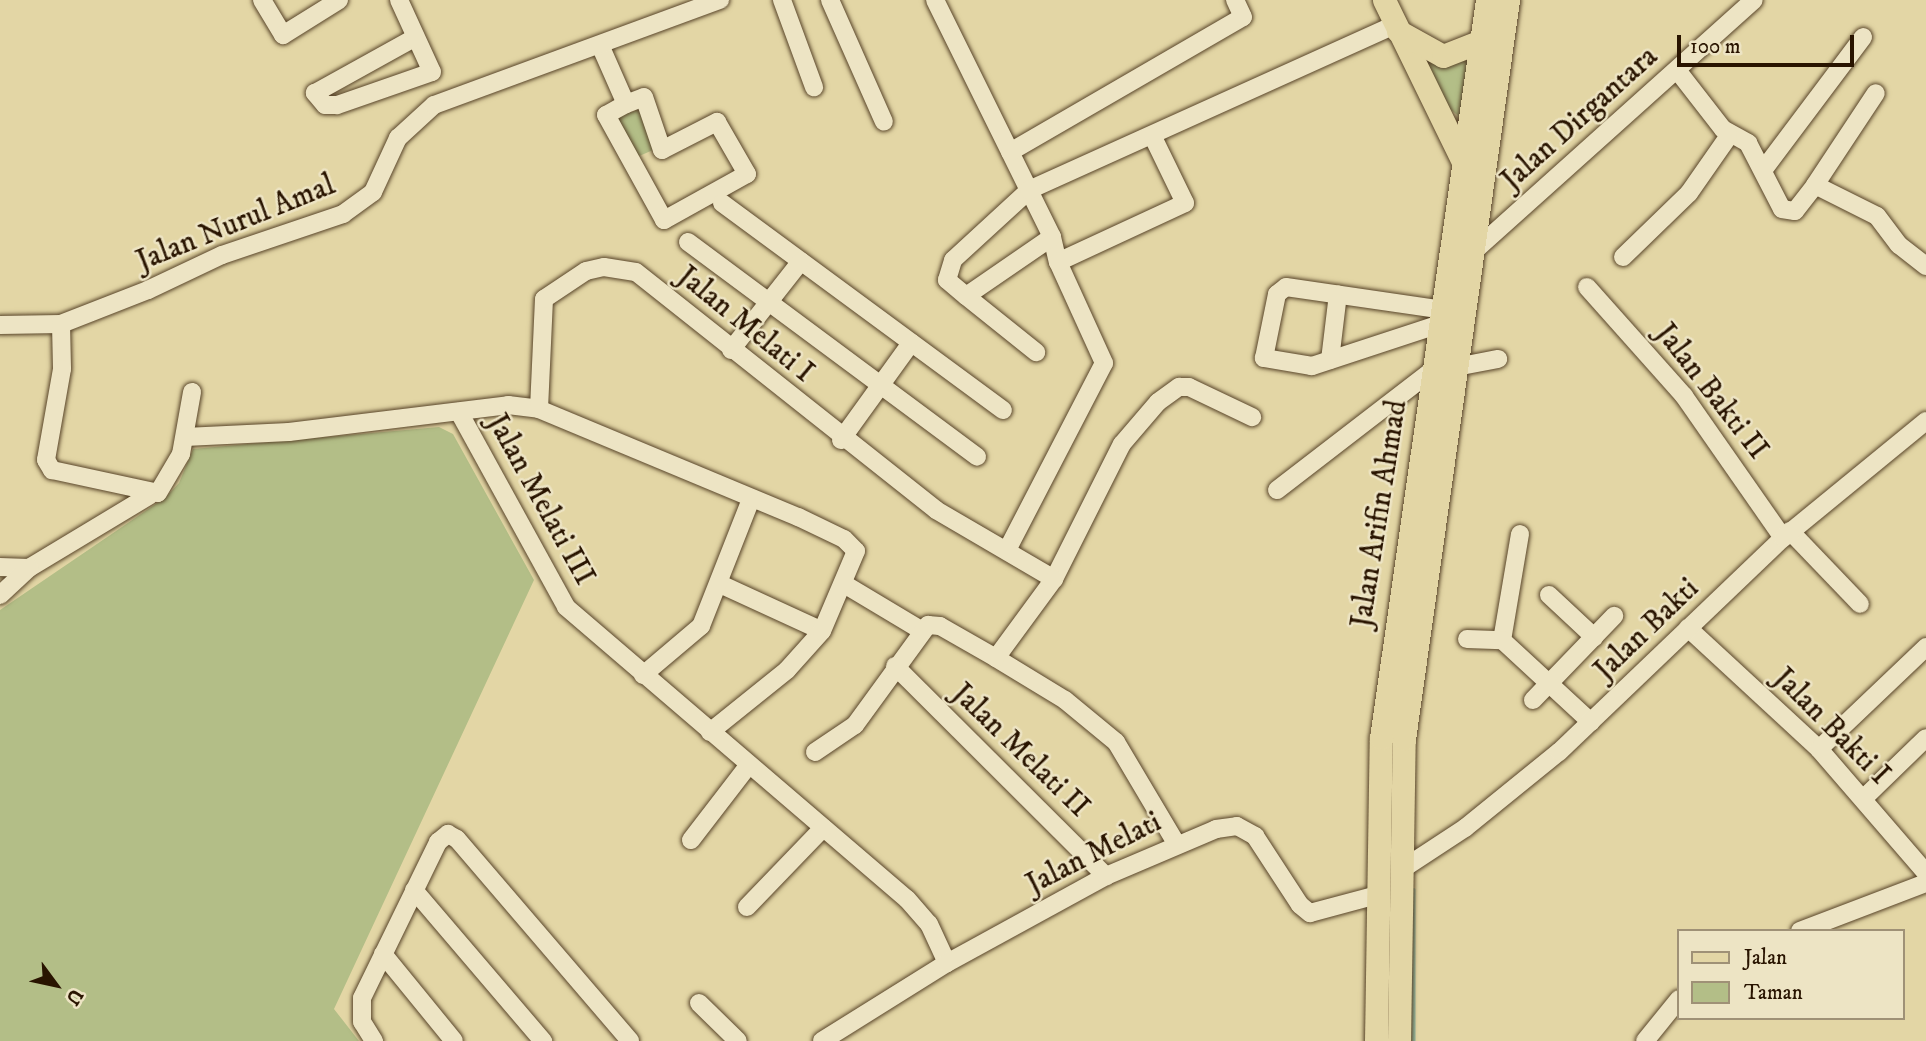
<!DOCTYPE html>
<style>
body{margin:0}
#map{position:relative;width:1926px;height:1041px;overflow:hidden;background:#e3d6a5;font-family:"IM FELL DW Pica",serif}
div>[style]{position:absolute}
[style*='--x']{left:calc(var(--x)*1px);top:calc(var(--y)*1px);width:calc(var(--w)*1px);rotate:calc(var(--a)*1deg)}
.green>*{inset:0;background:#b3be87}
.stream>*{height:3.5px;margin:-1.75px;padding:0 1.75px;transform-origin:1.75px;border-radius:1.75px;background:#96baa1}
.roads{filter:drop-shadow(0 0 2px #584429) drop-shadow(0 0 2px #584429)}
.minor>*{height:18px;margin:-9px;padding:0 9px;transform-origin:9px;border-radius:9px;background:#ede4c4}
.major>*{height:23px;margin:-11.5px;padding:0 11.5px;transform-origin:11.5px;border-radius:11.5px;background:#e3d6a5}
span{translate:-50% -50%;white-space:nowrap;text-align:center;line-height:1.15;-webkit-text-stroke:5px #ede4c4;paint-order:stroke}
.street-label{font-size:30px;color:#291400}
.legend{position:absolute;left:1677px;top:929px;width:228px;height:91px;box-sizing:border-box;background:#ede4c4;border:2px solid #9f9176;margin:0;padding:9px 12px;list-style:none;font-size:21px;color:#291400}
.legend li{display:flex;align-items:center;gap:14px;height:35px}
.legend b{width:35px;border:2px solid #9f9176}
.north{position:absolute;left:21px;top:950px;width:70px;height:70px;-webkit-text-stroke:5px #ede4c4;paint-order:stroke;rotate:123deg;font-size:19px;font-weight:700;line-height:28px;text-align:center;color:#291400}
.north::after{content:'';display:block;margin:auto;width:24px;height:32px;background:#291400;clip-path:polygon(50% 0,100% 100%,50% 72%,0 100%)}
.scale{position:absolute;left:1677px;top:35px;width:177px;height:32px;box-sizing:border-box;border:4px solid #291400;border-top:0;padding-left:9px;font-size:21px;line-height:24px;white-space:nowrap;color:#291400;-webkit-text-stroke:5px #ede4c4;paint-order:stroke}
</style>
<div id="map">
<div class="green">
<i style="clip-path:polygon(1422px 59px,1469px 60px,1465px 121px,1446px 106px)"></i>
<i style="clip-path:polygon(640px 109px,653px 150px,637px 157px,615px 118px)"></i>
<i style="clip-path:polygon(439px 427px,453px 434px,534px 580px,334px 1009px,359px 1041px,0 1041px,0 610px,166px 497px,179px 483px,193px 449px)"></i>
</div>
<div class="stream">
<i style="--x:1414;--y:890;--w:151;--a:90"></i>
</div>
<div class="roads">
<div class="minor">
<i style="--x:262;--y:0;--w:41;--a:59"></i>
<i style="--x:283;--y:35;--w:66;--a:-32"></i>
<i style="--x:399;--y:0;--w:79;--a:65.4"></i>
<i style="--x:432;--y:72;--w:101;--a:160.8"></i>
<i style="--x:337;--y:105;--w:12;--a:180"></i>
<i style="--x:325;--y:105;--w:16;--a:-130"></i>
<i style="--x:315;--y:93;--w:115;--a:-29"></i>
<i style="--x:782;--y:0;--w:93;--a:69.8"></i>
<i style="--x:830;--y:0;--w:133;--a:66.1"></i>
<i style="--x:935;--y:0;--w:264;--a:63.7"></i>
<i style="--x:1052;--y:237;--w:26;--a:77"></i>
<i style="--x:1058;--y:262;--w:111;--a:65.5"></i>
<i style="--x:1104;--y:363;--w:211;--a:117.4"></i>
<i style="--x:600;--y:45;--w:64;--a:66.2"></i>
<i style="--x:626;--y:104;--w:19;--a:-21"></i>
<i style="--x:644;--y:97;--w:56;--a:71.2"></i>
<i style="--x:662;--y:150;--w:62;--a:-27"></i>
<i style="--x:717;--y:122;--w:60;--a:60"></i>
<i style="--x:747;--y:174;--w:95;--a:151"></i>
<i style="--x:664;--y:220;--w:120;--a:-118.9"></i>
<i style="--x:606;--y:115;--w:23;--a:-29"></i>
<i style="--x:1677;--y:70;--w:75;--a:52.1"></i>
<i style="--x:1723;--y:129;--w:29;--a:29"></i>
<i style="--x:1748;--y:143;--w:74;--a:62.7"></i>
<i style="--x:1782;--y:209;--w:13;--a:9"></i>
<i style="--x:1795;--y:211;--w:33;--a:-52"></i>
<i style="--x:1815;--y:185;--w:69;--a:26.6"></i>
<i style="--x:1877;--y:216;--w:36;--a:53"></i>
<i style="--x:1899;--y:245;--w:34;--a:38"></i>
<i style="--x:1010;--y:152;--w:269;--a:-30.1"></i>
<i style="--x:1243;--y:17;--w:19;--a:-115"></i>
<i style="--x:1764;--y:169;--w:165;--a:-53.1"></i>
<i style="--x:1815;--y:185;--w:110;--a:-56.5"></i>
<i style="--x:722;--y:203;--w:349;--a:36.4"></i>
<i style="--x:1052;--y:237;--w:104;--a:145.5"></i>
<i style="--x:966;--y:296;--w:25;--a:-140"></i>
<i style="--x:947;--y:280;--w:21;--a:-73"></i>
<i style="--x:953;--y:260;--w:103;--a:-42.6"></i>
<i style="--x:1029;--y:190;--w:401;--a:-24.3"></i>
<i style="--x:688;--y:242;--w:360;--a:36.6"></i>
<i style="--x:1473;--y:252;--w:377;--a:-41.9"></i>
<i style="--x:1623;--y:257;--w:92;--a:-44.1"></i>
<i style="--x:1689;--y:193;--w:68;--a:-55.1"></i>
<i style="--x:1728;--y:137;--w:5;--a:-101"></i>
<i style="--x:1058;--y:262;--w:140;--a:-24.9"></i>
<i style="--x:1185;--y:203;--w:73;--a:-115.9"></i>
<i style="--x:1587;--y:287;--w:146;--a:48.3"></i>
<i style="--x:1684;--y:396;--w:173;--a:55.1"></i>
<i style="--x:966;--y:296;--w:90;--a:38.7"></i>
<i style="--x:61;--y:324;--w:45;--a:88.7"></i>
<i style="--x:62;--y:369;--w:92;--a:100"></i>
<i style="--x:46;--y:460;--w:12;--a:59"></i>
<i style="--x:52;--y:470;--w:108;--a:12.2"></i>
<i style="--x:158;--y:493;--w:45;--a:-59.5"></i>
<i style="--x:181;--y:454;--w:63;--a:-79.9"></i>
<i style="--x:1440;--y:324;--w:135;--a:161.8"></i>
<i style="--x:1312;--y:366;--w:49;--a:-170.5"></i>
<i style="--x:1264;--y:358;--w:65;--a:-78.5"></i>
<i style="--x:1277;--y:294;--w:11;--a:-38"></i>
<i style="--x:1286;--y:287;--w:159;--a:8.3"></i>
<i style="--x:0;--y:325;--w:61;--a:-0.9"></i>
<i style="--x:61;--y:324;--w:93;--a:-21.3"></i>
<i style="--x:148;--y:290;--w:82;--a:-25.3"></i>
<i style="--x:222;--y:255;--w:128;--a:-18.7"></i>
<i style="--x:343;--y:214;--w:37;--a:-36"></i>
<i style="--x:373;--y:192;--w:60;--a:-65.2"></i>
<i style="--x:398;--y:138;--w:49;--a:-42.5"></i>
<i style="--x:434;--y:105;--w:305;--a:-20.2"></i>
<i style="--x:731;--y:350;--w:113;--a:-51.8"></i>
<i style="--x:1330;--y:360;--w:66;--a:-83.1"></i>
<i style="--x:1456;--y:367;--w:43;--a:-10.8"></i>
<i style="--x:459;--y:412;--w:222;--a:61.2"></i>
<i style="--x:566;--y:607;--w:449;--a:40.6"></i>
<i style="--x:907;--y:899;--w:33;--a:49"></i>
<i style="--x:929;--y:924;--w:43;--a:65.2"></i>
<i style="--x:185;--y:437;--w:104;--a:-2.8"></i>
<i style="--x:289;--y:432;--w:221;--a:-7"></i>
<i style="--x:508;--y:405;--w:31;--a:7"></i>
<i style="--x:841;--y:440;--w:120;--a:-54.2"></i>
<i style="--x:1277;--y:490;--w:198;--a:-37.6"></i>
<i style="--x:1790;--y:531;--w:101;--a:46.2"></i>
<i style="--x:1520;--y:534;--w:108;--a:99.6"></i>
<i style="--x:1502;--y:640;--w:121;--a:42.7"></i>
<i style="--x:0;--y:567;--w:29;--a:2"></i>
<i style="--x:29;--y:568;--w:141;--a:-31.1"></i>
<i style="--x:1054;--y:579;--w:151;--a:-63.3"></i>
<i style="--x:1122;--y:444;--w:55;--a:-49.4"></i>
<i style="--x:1158;--y:402;--w:26;--a:-36"></i>
<i style="--x:1179;--y:387;--w:10;--a:0"></i>
<i style="--x:1189;--y:387;--w:70;--a:25.5"></i>
<i style="--x:720;--y:584;--w:112;--a:24.7"></i>
<i style="--x:844;--y:584;--w:90;--a:30.9"></i>
<i style="--x:0;--y:595;--w:40;--a:-43"></i>
<i style="--x:1549;--y:595;--w:62;--a:43"></i>
<i style="--x:1688;--y:628;--w:178;--a:42.7"></i>
<i style="--x:1819;--y:749;--w:164;--a:49.2"></i>
<i style="--x:1467;--y:639;--w:35;--a:2"></i>
<i style="--x:895;--y:666;--w:298;--a:44.9"></i>
<i style="--x:643;--y:675;--w:76;--a:-40.2"></i>
<i style="--x:701;--y:626;--w:136;--a:-68.5"></i>
<i style="--x:1533;--y:700;--w:117;--a:-46"></i>
<i style="--x:710;--y:732;--w:99;--a:-38.8"></i>
<i style="--x:787;--y:670;--w:52;--a:-48.1"></i>
<i style="--x:822;--y:631;--w:87;--a:-67"></i>
<i style="--x:856;--y:551;--w:17;--a:-135"></i>
<i style="--x:844;--y:539;--w:51;--a:-154.4"></i>
<i style="--x:798;--y:517;--w:281;--a:-157.4"></i>
<i style="--x:539;--y:409;--w:110;--a:-87.4"></i>
<i style="--x:544;--y:299;--w:50;--a:-33.7"></i>
<i style="--x:586;--y:271;--w:18;--a:-13"></i>
<i style="--x:604;--y:267;--w:32;--a:9"></i>
<i style="--x:636;--y:272;--w:383;--a:38.4"></i>
<i style="--x:936;--y:510;--w:137;--a:30.3"></i>
<i style="--x:1054;--y:579;--w:98;--a:126.3"></i>
<i style="--x:996;--y:658;--w:81;--a:31.3"></i>
<i style="--x:1065;--y:700;--w:66;--a:39.5"></i>
<i style="--x:1116;--y:742;--w:117;--a:59.3"></i>
<i style="--x:1819;--y:749;--w:148;--a:-43.6"></i>
<i style="--x:815;--y:752;--w:48;--a:-34"></i>
<i style="--x:855;--y:725;--w:124;--a:-53.9"></i>
<i style="--x:928;--y:625;--w:12;--a:5"></i>
<i style="--x:940;--y:626;--w:64;--a:29.7"></i>
<i style="--x:1864;--y:798;--w:86;--a:-44.1"></i>
<i style="--x:691;--y:840;--w:93;--a:-52.4"></i>
<i style="--x:1401;--y:870;--w:77;--a:-33.3"></i>
<i style="--x:1465;--y:828;--w:121;--a:-39"></i>
<i style="--x:1559;--y:752;--w:310;--a:-43.7"></i>
<i style="--x:1783;--y:538;--w:185;--a:-39.3"></i>
<i style="--x:414;--y:890;--w:199;--a:49.5"></i>
<i style="--x:747;--y:907;--w:110;--a:-46.1"></i>
<i style="--x:1800;--y:931;--w:135;--a:-20.9"></i>
<i style="--x:383;--y:954;--w:112;--a:50.8"></i>
<i style="--x:699;--y:1003;--w:54;--a:44.3"></i>
<i style="--x:374;--y:1041;--w:22;--a:-122"></i>
<i style="--x:362;--y:1022;--w:24;--a:-90"></i>
<i style="--x:362;--y:998;--w:174;--a:-64"></i>
<i style="--x:438;--y:842;--w:13;--a:-39"></i>
<i style="--x:448;--y:834;--w:10;--a:29"></i>
<i style="--x:457;--y:839;--w:266;--a:49.4"></i>
<i style="--x:822;--y:1041;--w:147;--a:-32"></i>
<i style="--x:947;--y:963;--w:181;--a:-28.7"></i>
<i style="--x:1106;--y:876;--w:120;--a:-23.1"></i>
<i style="--x:1216;--y:829;--w:21;--a:-8"></i>
<i style="--x:1237;--y:826;--w:21;--a:29"></i>
<i style="--x:1255;--y:836;--w:82;--a:56.9"></i>
<i style="--x:1300;--y:905;--w:13;--a:39"></i>
<i style="--x:1310;--y:913;--w:69;--a:-15"></i>
<i style="--x:1645;--y:1041;--w:54;--a:-51"></i>
</div>
<div class="major">
<i style="--x:1384;--y:0;--w:182;--a:64"></i>
<i style="--x:1398;--y:31;--w:51;--a:29.1"></i>
<i style="--x:1443;--y:56;--w:41;--a:-21.5"></i>
<i style="--x:1376;--y:1041;--w:303;--a:-89.1"></i>
<i style="--x:1381;--y:738;--w:746;--a:-81.83"></i>
<i style="--x:1399;--y:1041;--w:302;--a:-89.1"></i>
<i style="--x:1404;--y:739;--w:746;--a:-81.99"></i>
</div>
</div>
<div class="street-label">
<span style="left:1580px;top:119px;rotate:-42deg">Jalan Dirgantara</span>
<span style="left:236px;top:224px;rotate:-22deg">Jalan Nurul Amal</span>
<span style="left:745px;top:325px;rotate:39deg">Jalan Melati I</span>
<span style="left:1711px;top:392px;rotate:52deg">Jalan Bakti II</span>
<span style="left:540px;top:500px;rotate:61deg">Jalan Melati III</span>
<span style="left:1380px;top:514px;rotate:-81deg">Jalan Arifin Ahmad</span>
<span style="left:1647px;top:630px;rotate:-44deg">Jalan Bakti</span>
<span style="left:1831px;top:727px;rotate:45deg">Jalan Bakti I</span>
<span style="left:1020px;top:751px;rotate:44deg">Jalan Melati II</span>
<span style="left:1094px;top:854px;rotate:-27deg">Jalan Melati</span>
</div>
<ul class="legend">
<li><b style="height:9px;background:#e3d6a5"></b>Jalan</li>
<li><b style="height:19px;background:#b3be87"></b>Taman</li>
</ul>
<div class="north">U</div>
<div class="scale">100 m</div>
</div>
